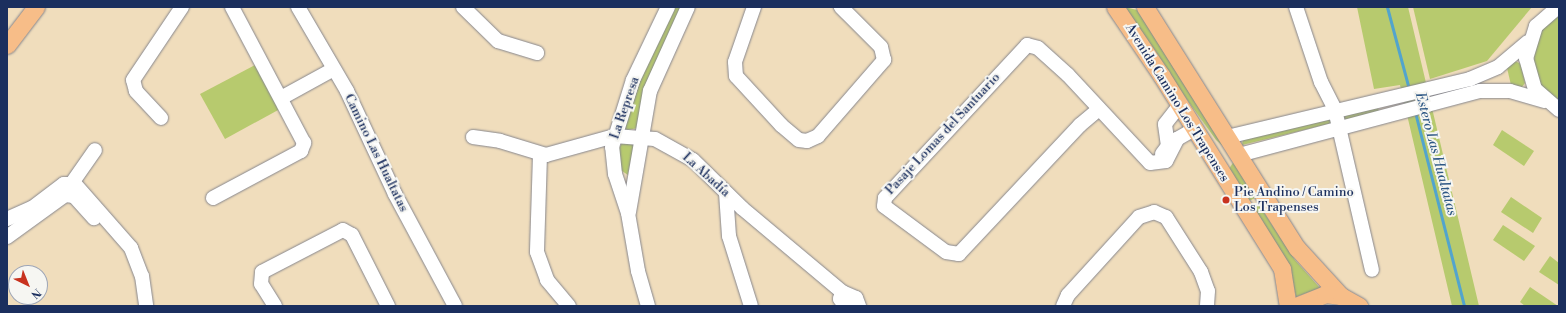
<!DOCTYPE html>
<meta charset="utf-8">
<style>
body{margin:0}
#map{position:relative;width:1566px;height:313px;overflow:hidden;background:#f0ddbc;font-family:"Libre Bodoni",serif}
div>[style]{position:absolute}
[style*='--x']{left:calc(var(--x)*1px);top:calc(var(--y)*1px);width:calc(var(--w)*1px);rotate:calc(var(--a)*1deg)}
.green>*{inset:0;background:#b7ca6e}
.stream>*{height:3px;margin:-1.5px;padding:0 1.5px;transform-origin:1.5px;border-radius:1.5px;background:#52a4cd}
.roads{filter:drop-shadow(0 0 1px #86868d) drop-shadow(0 0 1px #86868d)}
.minor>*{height:14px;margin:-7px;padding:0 7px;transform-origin:7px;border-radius:7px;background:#fff}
.major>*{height:17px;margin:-8.5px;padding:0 8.5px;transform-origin:8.5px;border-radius:8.5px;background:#f7bd88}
.dots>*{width:11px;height:11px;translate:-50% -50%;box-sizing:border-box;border:2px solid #f6f6f2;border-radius:50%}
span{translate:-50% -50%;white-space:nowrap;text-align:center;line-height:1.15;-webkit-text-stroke:4px #f6f6f2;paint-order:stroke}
.street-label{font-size:13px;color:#1b2f5e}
.poi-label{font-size:13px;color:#1b2f5e}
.left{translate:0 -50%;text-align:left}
.water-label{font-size:14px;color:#2e5885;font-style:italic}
.frame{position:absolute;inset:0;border:8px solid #1b2f5e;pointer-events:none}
.north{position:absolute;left:8px;top:265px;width:40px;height:40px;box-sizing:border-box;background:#f6f6f2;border:1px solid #9ea6b7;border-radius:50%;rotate:137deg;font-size:11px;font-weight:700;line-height:16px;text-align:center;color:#1b2f5e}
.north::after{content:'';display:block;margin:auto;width:14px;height:18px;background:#c8321e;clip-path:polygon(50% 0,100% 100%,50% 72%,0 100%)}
</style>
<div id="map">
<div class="green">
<i style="clip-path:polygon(675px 7px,682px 7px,647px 82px,638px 128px,627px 130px,624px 128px,643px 72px)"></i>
<i style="clip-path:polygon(1125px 7px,1137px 10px,1225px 148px,1216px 140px,1183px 94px)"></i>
<i style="clip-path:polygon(1357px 7px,1408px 7px,1479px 306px,1452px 306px,1400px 85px,1374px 89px)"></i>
<i style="clip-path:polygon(1413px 7px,1532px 7px,1487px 61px,1430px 79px)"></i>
<i style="clip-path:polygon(1559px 14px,1559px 101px,1540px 86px,1533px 71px,1536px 37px,1546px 23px)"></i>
<i style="clip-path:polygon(1515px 61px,1521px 64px,1525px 83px,1522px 87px,1511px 85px,1507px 68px)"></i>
<i style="clip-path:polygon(257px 64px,280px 109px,225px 139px,200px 94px)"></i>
<i style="clip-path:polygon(1378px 108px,1379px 111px,1347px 122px,1343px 116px)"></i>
<i style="clip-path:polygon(1330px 118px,1332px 123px,1242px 145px,1243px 139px)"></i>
<i style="clip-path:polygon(1502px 130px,1534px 151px,1524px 166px,1493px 145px)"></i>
<i style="clip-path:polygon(622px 143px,634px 144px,628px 175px,619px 169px,618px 150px)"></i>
<i style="clip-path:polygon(1234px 161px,1255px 198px,1249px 201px,1229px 169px)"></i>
<i style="clip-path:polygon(1511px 197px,1542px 218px,1533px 233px,1501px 212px)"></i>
<i style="clip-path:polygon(1259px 205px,1295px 260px,1320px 288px,1296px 297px,1289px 264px,1253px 208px)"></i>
<i style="clip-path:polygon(1503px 225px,1535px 246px,1524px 261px,1493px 240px)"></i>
<i style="clip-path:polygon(1550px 256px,1559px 263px,1559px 285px,1539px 272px)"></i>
<i style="clip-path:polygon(1530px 287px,1558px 306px,1525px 306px,1520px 302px)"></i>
</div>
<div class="stream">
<i style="--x:1387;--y:7;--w:85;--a:75"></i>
<i style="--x:1415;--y:112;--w:200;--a:75.8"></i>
</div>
<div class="roads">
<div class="minor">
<i style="--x:298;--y:7;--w:97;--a:59.7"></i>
<i style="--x:347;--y:91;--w:114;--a:65"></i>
<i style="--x:395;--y:194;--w:127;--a:61.8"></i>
<i style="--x:463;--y:7;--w:49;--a:44.2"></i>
<i style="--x:498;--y:41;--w:41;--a:17.1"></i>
<i style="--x:754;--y:7;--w:58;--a:109.1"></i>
<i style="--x:735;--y:62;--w:14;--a:86"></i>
<i style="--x:736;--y:76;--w:67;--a:47.4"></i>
<i style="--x:781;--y:125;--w:23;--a:40"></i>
<i style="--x:799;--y:140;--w:8;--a:7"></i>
<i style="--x:807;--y:141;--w:12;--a:-24"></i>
<i style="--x:818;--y:136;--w:101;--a:-49"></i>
<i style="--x:884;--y:60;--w:13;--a:-103"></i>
<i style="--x:881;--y:47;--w:57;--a:-135"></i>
<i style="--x:1296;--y:7;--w:79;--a:71.6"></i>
<i style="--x:1321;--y:82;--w:31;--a:63"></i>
<i style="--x:1335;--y:110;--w:164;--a:77"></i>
<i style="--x:1558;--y:7;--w:29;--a:139"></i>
<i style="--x:1536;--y:26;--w:34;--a:107"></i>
<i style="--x:1526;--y:58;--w:32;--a:74"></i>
<i style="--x:1535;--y:89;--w:32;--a:41"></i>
<i style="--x:281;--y:98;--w:60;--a:-28.7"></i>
<i style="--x:1099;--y:109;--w:25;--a:140"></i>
<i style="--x:1080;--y:125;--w:177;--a:133.2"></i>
<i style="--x:959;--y:254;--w:13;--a:-171"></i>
<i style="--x:946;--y:252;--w:77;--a:-143.4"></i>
<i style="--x:884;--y:206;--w:8;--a:-83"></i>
<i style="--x:885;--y:198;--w:209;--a:-47.1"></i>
<i style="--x:1027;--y:45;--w:11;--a:15"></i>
<i style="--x:1038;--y:48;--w:40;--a:42"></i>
<i style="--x:1068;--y:75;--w:120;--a:47"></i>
<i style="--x:1150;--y:163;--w:16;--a:-7"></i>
<i style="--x:1166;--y:161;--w:25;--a:-63"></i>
<i style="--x:1177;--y:139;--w:20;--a:-30"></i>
<i style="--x:161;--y:118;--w:37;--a:-133"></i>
<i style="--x:136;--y:91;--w:11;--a:-105"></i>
<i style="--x:133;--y:80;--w:88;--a:-56.1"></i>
<i style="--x:473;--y:137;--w:27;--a:8"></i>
<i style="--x:500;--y:141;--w:48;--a:16.9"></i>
<i style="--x:546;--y:155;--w:71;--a:-15.6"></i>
<i style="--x:614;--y:136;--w:41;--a:4.2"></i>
<i style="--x:655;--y:139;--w:43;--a:28.9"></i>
<i style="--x:693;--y:160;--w:69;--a:44.4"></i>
<i style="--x:742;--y:208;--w:131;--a:40"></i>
<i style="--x:1227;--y:137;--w:250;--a:-13.4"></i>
<i style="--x:1470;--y:79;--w:30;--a:-23"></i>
<i style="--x:1498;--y:67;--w:39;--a:-40"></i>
<i style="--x:1162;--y:154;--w:10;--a:-53"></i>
<i style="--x:1168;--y:146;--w:22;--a:-98"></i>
<i style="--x:1165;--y:124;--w:24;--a:-52"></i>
<i style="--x:540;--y:155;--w:97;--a:91.8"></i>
<i style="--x:537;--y:252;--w:30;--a:70"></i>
<i style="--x:547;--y:280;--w:34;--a:50"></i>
<i style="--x:1239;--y:155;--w:249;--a:-14.9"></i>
<i style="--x:1480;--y:91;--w:30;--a:0"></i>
<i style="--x:1510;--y:91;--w:36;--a:16"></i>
<i style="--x:72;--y:183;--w:40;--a:-55.1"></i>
<i style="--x:726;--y:193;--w:43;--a:86"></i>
<i style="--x:729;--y:236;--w:73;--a:72.6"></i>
<i style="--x:213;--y:198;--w:100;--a:-28.1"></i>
<i style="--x:301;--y:151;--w:9;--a:-69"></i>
<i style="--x:304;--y:143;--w:154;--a:-117.9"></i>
<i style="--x:629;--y:212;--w:123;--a:-80.2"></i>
<i style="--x:650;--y:91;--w:92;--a:-65.7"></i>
<i style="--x:7;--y:219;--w:27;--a:-24"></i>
<i style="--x:32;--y:208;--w:40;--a:-37"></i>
<i style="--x:64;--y:184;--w:11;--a:0"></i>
<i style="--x:75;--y:184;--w:85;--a:48.8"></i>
<i style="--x:131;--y:248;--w:30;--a:69"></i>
<i style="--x:142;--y:276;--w:30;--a:82"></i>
<i style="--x:7;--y:237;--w:72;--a:-35.9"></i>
<i style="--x:65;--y:195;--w:9;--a:6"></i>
<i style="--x:74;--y:196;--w:30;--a:48"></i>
<i style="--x:842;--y:292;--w:15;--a:23"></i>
<i style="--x:856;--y:298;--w:9;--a:69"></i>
<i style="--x:842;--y:292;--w:7;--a:106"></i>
<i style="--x:840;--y:299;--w:9;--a:54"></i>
<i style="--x:275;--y:306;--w:26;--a:-122"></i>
<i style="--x:261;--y:284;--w:12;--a:-85"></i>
<i style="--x:262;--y:272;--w:91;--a:-27.4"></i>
<i style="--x:343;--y:230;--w:10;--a:29"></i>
<i style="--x:352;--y:235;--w:80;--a:63.1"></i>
<i style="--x:648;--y:306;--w:36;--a:-106"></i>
<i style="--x:638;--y:271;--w:59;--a:-99.8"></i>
<i style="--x:628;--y:213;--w:41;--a:-108.4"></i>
<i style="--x:615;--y:174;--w:27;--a:-96"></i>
<i style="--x:612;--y:147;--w:70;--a:-72.6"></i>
<i style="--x:633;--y:80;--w:81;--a:-64.4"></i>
<i style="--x:1063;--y:306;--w:12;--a:-66"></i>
<i style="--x:1068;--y:295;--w:105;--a:-47.7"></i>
<i style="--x:1139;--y:217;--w:16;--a:-18"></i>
<i style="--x:1154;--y:212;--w:13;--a:23"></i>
<i style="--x:1166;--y:217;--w:65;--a:57.5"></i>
<i style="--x:1201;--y:272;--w:20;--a:70"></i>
<i style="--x:1208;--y:291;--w:15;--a:94"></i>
</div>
<div class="major">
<i style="--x:1115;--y:7;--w:82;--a:55.9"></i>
<i style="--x:1161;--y:75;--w:229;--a:58"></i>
<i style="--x:1282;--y:269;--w:37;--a:81"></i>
<i style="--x:1145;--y:7;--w:285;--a:57.8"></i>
<i style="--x:1297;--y:248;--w:65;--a:47.5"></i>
<i style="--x:7;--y:45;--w:48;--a:-52.7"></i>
<i style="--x:1296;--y:306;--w:31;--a:-22"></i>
<i style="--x:1325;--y:294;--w:16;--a:7"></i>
<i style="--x:1341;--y:296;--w:21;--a:29"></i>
</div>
</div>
<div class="dots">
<i style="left:1226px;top:200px;background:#c8321e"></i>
</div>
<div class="street-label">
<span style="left:1177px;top:103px;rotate:58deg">Avenida Camino Los Trapenses</span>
<span style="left:625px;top:108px;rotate:-71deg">La Represa</span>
<span style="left:943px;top:134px;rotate:-47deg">Pasaje Lomas del Santuario</span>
<span style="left:376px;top:153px;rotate:64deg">Camino Las Hualtatas</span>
<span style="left:706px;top:175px;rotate:42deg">La Abadía</span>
</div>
<div class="poi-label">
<span class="left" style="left:1234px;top:200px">Pie Andino / Camino<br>Los Trapenses</span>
</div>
<div class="water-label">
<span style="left:1436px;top:154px;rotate:75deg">Estero Las Hualtatas</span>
</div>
<div class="frame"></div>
<div class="north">N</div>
</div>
